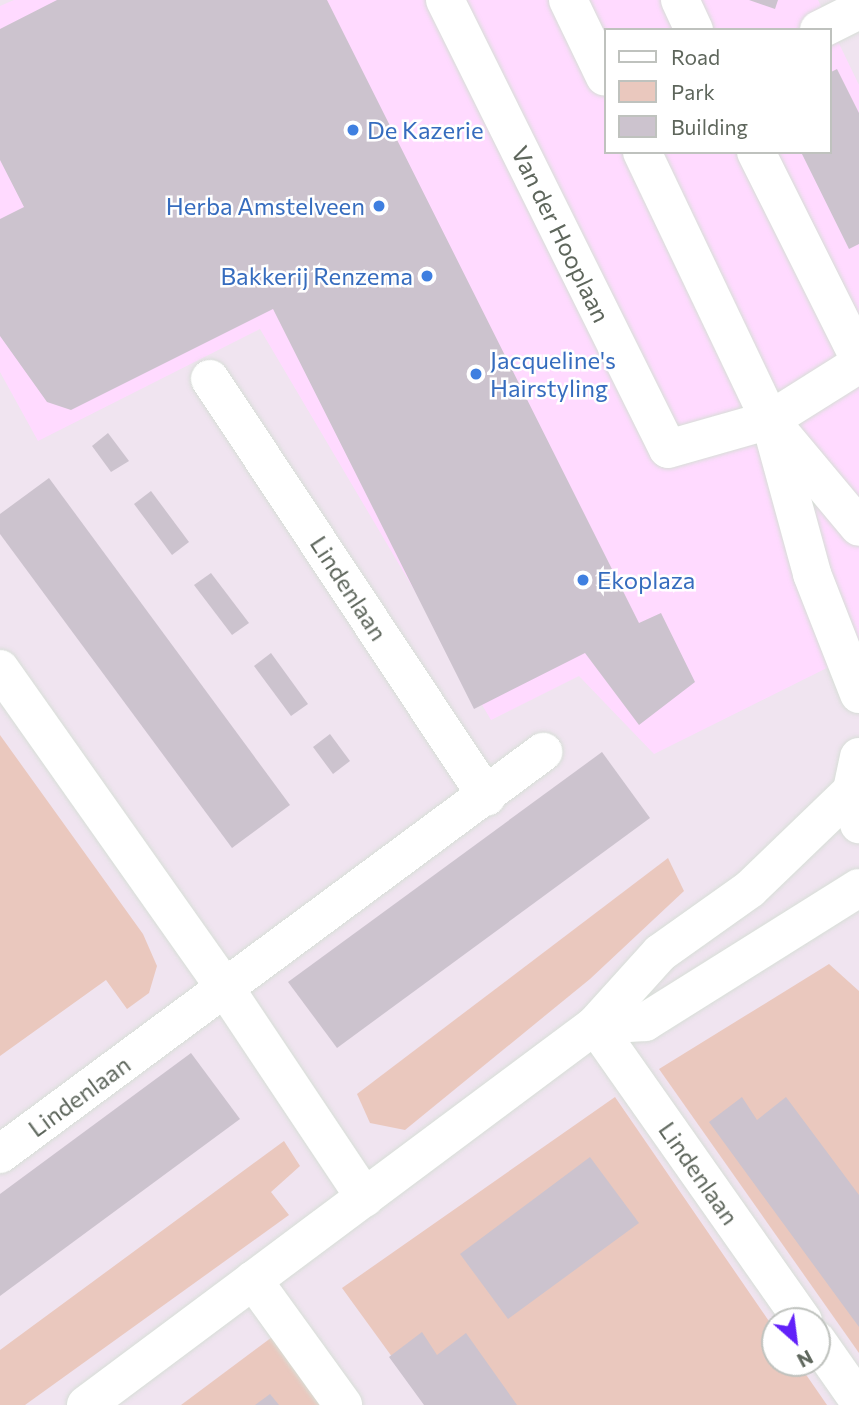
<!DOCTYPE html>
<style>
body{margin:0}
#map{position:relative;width:859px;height:1405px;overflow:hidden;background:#f0e4f0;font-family:Commissioner,sans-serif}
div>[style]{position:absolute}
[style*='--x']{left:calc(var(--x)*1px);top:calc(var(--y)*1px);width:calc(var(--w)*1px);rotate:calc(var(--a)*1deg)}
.commercial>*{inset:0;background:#ffdaff}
.green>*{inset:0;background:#eac8be}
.building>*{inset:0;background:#ccc3ce}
.roads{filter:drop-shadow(0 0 2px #d7ded7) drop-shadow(0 0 2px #d7ded7)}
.street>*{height:38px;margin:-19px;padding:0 19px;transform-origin:19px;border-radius:19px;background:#fff}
.secondary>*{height:38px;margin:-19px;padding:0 19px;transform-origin:19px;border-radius:19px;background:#fff}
.dots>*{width:19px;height:19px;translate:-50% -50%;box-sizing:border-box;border:4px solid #fff;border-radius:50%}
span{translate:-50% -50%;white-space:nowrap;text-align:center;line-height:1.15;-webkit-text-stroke:5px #fff;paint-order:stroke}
.shop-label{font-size:24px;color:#366cbe}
.left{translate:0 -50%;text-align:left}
.right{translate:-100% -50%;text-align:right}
.street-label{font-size:24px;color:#5e665c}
.legend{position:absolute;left:604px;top:28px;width:228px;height:126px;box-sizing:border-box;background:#fff;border:2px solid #bfc2be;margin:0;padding:9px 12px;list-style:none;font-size:21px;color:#5e665c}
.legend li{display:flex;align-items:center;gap:14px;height:35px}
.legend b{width:35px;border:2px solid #bfc2be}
.north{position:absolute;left:761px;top:1307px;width:70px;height:70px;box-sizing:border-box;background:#fff;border:2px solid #bfc2be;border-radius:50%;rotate:152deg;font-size:19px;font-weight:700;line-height:28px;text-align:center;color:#5e665c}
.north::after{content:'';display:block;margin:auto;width:24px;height:32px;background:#6221f9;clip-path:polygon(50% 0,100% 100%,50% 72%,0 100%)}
</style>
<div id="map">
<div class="commercial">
<i style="clip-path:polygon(evenodd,14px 0,818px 0,859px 85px,859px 652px,654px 754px,579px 676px,491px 720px,260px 329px,38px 441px,0 372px,0 6px,14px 0,605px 30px,829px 30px,829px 152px,605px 152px,605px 30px)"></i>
</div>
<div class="green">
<i style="clip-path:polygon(0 735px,143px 934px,157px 966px,149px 993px,127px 1009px,106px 980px,0 1056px)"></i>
<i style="clip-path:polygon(668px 858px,684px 891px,590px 979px,405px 1130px,370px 1123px,357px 1094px)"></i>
<i style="clip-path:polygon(829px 964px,859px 991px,859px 1353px,659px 1069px)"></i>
<i style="clip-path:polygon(615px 1097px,775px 1330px,775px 1363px,798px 1363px,827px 1405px,427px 1405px,342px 1288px)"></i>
<i style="clip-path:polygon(284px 1141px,300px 1166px,271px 1192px,289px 1215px,25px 1405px,0 1405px,0 1350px)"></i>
<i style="clip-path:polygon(291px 1323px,352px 1405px,181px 1405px)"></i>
</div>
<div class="building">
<i style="clip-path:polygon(57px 0,327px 0,639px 623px,661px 613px,695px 682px,639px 725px,585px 653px,474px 709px,273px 309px,71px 410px,47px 402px,0 336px,0 219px,24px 207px,0 160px,0 29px)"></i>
<i style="clip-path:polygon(749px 0,778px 0,775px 9px)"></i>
<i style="clip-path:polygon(837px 69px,859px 113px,859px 244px,849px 249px,801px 152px,829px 152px,829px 73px)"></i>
<i style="clip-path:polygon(108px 433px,129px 461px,111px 472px,92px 446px)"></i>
<i style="clip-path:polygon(49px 478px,290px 805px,232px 848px,0 534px,0 514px)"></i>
<i style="clip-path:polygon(151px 491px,189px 542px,172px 555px,134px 504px)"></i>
<i style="clip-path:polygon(211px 573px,249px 623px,232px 635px,194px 585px)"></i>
<i style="clip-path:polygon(271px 653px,308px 704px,291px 716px,254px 666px)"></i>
<i style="clip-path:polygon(330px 734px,350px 761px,333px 774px,313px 747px)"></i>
<i style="clip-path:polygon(602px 752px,650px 818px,337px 1048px,288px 982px)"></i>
<i style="clip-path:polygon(191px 1053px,240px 1119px,0 1296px,0 1194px)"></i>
<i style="clip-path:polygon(742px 1097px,757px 1120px,786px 1097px,859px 1195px,859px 1327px,709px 1122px)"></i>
<i style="clip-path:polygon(590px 1157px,639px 1223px,508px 1319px,460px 1254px)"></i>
<i style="clip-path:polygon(422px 1332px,437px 1355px,466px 1333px,517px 1405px,424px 1405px,389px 1357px)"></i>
<i style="clip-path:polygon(270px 1394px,279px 1405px,255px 1405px)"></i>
</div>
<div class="roads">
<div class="street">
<i style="--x:445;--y:0;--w:501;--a:63.59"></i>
<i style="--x:668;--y:449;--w:106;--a:-15.9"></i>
<i style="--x:770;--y:420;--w:105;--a:-32.2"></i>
<i style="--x:680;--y:0;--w:33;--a:65"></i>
<i style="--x:819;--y:30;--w:45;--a:-26.6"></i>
<i style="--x:756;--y:152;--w:230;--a:63.4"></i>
<i style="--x:210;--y:379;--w:501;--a:56.47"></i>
<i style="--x:0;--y:669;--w:390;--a:54.8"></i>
<i style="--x:225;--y:988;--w:252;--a:56.3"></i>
<i style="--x:595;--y:1025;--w:362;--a:54.9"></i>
<i style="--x:595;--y:1025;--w:50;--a:-3.4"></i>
<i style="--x:645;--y:1022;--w:252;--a:-32.1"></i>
<i style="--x:0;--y:1154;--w:676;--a:-36.51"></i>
<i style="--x:253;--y:1280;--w:154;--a:54.2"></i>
<i style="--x:817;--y:1341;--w:73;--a:55"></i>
<i style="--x:86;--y:1405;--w:635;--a:-36.74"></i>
<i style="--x:595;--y:1025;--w:97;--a:-47.9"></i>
<i style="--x:660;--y:953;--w:110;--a:-35.4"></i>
<i style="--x:750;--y:889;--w:141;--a:-43.9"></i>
</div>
<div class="secondary">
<i style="--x:568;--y:0;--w:85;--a:64.3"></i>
<i style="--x:642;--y:152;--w:297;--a:64.5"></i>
<i style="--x:770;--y:420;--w:160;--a:74.7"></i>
<i style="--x:812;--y:574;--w:129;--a:68.6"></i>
<i style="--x:778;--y:430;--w:126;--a:50.1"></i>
<i style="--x:859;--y:757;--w:35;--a:102"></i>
<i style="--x:852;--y:791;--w:34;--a:78"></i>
</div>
</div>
<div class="dots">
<i style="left:353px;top:130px;background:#3f7fe0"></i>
<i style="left:379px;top:206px;background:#3f7fe0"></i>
<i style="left:427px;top:276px;background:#3f7fe0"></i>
<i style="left:476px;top:374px;background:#3f7fe0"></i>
<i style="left:583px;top:580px;background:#3f7fe0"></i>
</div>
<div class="shop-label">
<span class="left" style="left:367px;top:130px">De Kazerie</span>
<span class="right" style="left:365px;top:206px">Herba Amstelveen</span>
<span class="right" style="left:413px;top:276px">Bakkerij Renzema</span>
<span class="left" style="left:490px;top:374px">Jacqueline's<br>Hairstyling</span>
<span class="left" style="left:597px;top:580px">Ekoplaza</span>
</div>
<div class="street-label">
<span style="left:561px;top:234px;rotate:64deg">Van der Hooplaan</span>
<span style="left:349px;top:588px;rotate:57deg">Lindenlaan</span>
<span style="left:79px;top:1096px;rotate:-36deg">Lindenlaan</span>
<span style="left:699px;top:1173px;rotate:55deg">Lindenlaan</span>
</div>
<ul class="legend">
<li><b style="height:9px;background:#fff"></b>Road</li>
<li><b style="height:19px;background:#eac8be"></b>Park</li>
<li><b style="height:19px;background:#ccc3ce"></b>Building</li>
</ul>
<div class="north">N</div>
</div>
